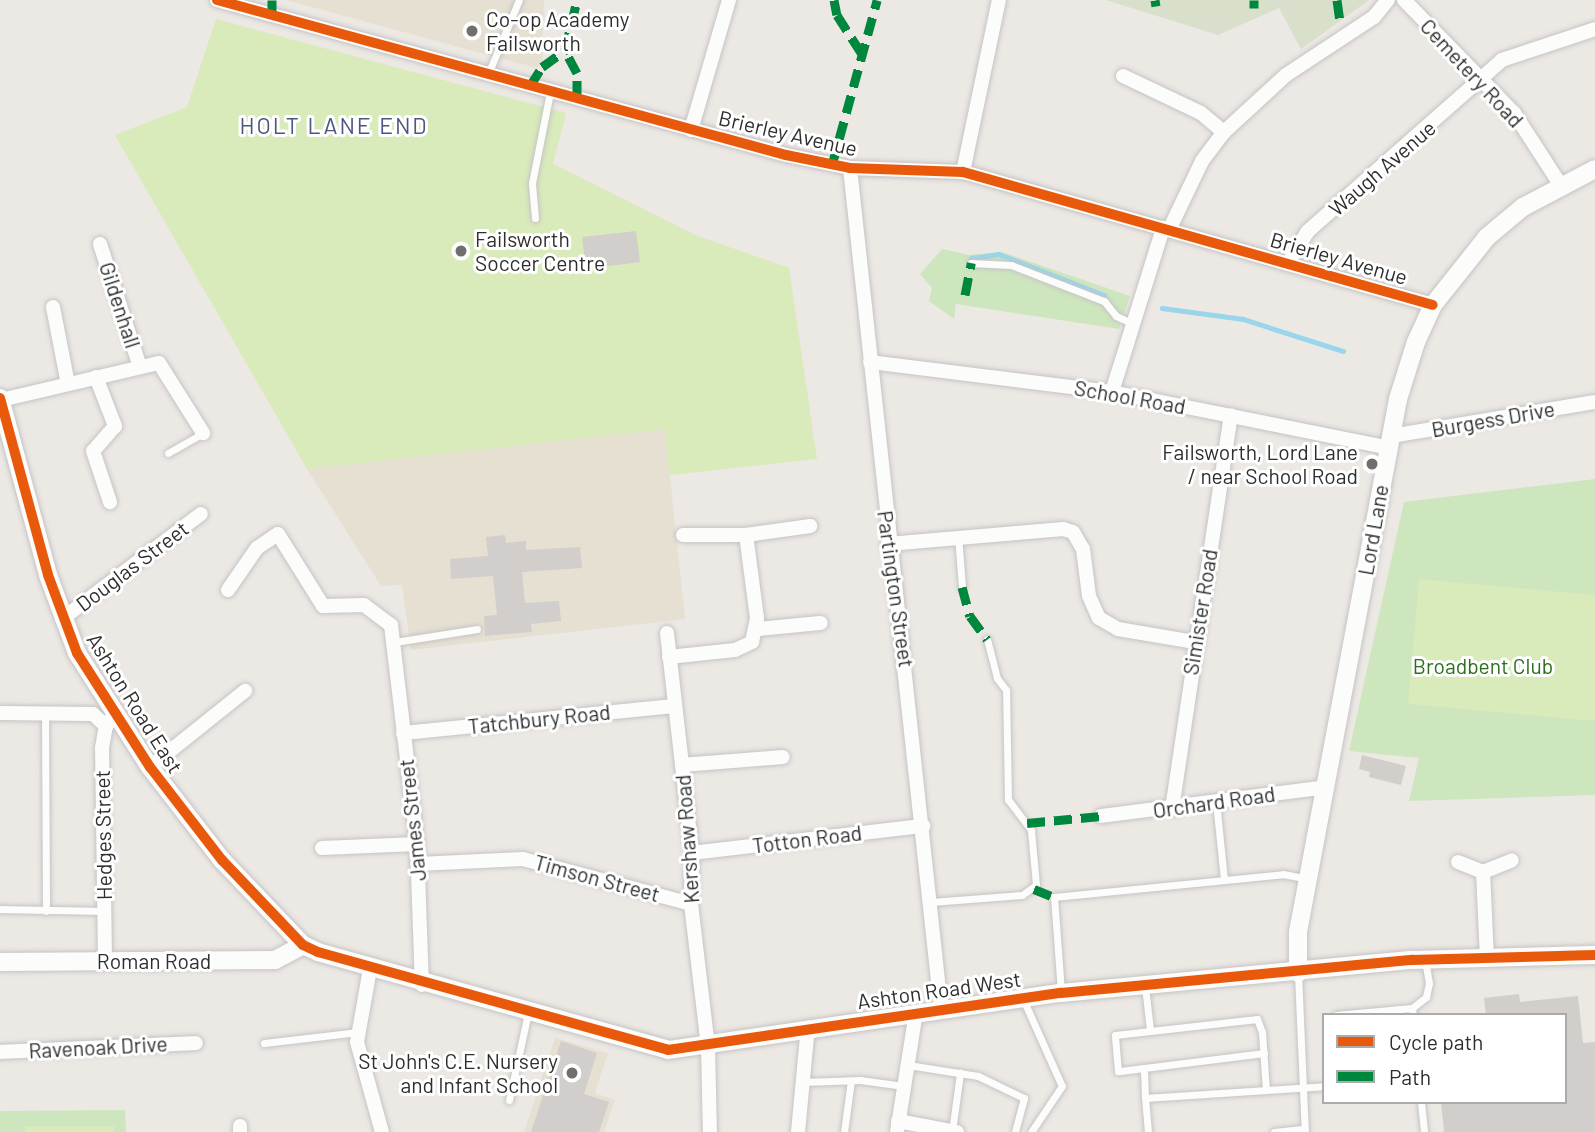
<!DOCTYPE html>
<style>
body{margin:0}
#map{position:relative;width:1595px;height:1132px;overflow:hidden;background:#ece8e4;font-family:Barlow,sans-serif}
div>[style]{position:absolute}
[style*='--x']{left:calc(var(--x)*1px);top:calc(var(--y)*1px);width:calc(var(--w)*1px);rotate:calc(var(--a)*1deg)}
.education>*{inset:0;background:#e6e0d3}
.green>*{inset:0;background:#cee6be}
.cemetery>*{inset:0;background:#d8e0cc}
.pitch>*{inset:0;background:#d9eabb}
.stream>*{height:4.5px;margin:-2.25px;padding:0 2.25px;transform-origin:2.25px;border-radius:2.25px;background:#99d6ec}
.building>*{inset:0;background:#d1cecb}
.roads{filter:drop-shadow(0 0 2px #c5c4c5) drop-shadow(0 0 2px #c5c4c5)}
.service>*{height:7px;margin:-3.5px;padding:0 3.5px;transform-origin:3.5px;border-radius:3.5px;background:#fcfcfb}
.minor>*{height:14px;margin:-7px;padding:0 7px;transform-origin:7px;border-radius:7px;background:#fcfcfb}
.tertiary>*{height:18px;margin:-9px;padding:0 9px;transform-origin:9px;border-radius:9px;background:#fcfcfb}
.quiet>*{height:9px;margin-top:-4.5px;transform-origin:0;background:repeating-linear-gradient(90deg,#00873e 0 18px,transparent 0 27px)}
.cycleway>*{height:10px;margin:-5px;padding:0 5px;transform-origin:5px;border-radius:5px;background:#e8590c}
.dots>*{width:19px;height:19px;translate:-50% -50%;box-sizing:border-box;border:4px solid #fff;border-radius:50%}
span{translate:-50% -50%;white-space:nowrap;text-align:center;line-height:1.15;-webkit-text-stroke:6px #fff;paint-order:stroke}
.poi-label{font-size:21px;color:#2e2e2e}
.left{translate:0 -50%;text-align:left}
.right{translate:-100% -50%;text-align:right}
.street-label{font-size:21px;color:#2e2e2e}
.park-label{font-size:21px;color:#2c6e1b}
.neighbourhood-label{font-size:23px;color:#4d5680;letter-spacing:2px}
.legend{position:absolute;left:1322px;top:1013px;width:245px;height:91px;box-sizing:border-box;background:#fff;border:2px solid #ababab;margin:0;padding:9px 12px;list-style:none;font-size:21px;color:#2e2e2e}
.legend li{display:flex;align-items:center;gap:14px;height:35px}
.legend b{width:35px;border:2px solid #ababab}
</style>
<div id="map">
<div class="education">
<i style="clip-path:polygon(286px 0,544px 0,542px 62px,536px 68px)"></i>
<i style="clip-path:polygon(665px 429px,685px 619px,411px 650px,402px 585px,381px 586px,307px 469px)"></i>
<i style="clip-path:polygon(555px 1038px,608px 1053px,595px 1093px,615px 1100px,604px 1132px,524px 1132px)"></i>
</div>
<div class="green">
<i style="clip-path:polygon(942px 249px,969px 255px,1002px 252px,1130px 296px,1119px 329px,956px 304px,954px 319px,929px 301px,932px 288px,920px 274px)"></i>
<i style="clip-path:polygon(1595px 479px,1595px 795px,1409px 801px,1419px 758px,1349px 751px,1404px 502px)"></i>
<i style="clip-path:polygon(125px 1110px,126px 1132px,0 1132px,0 1111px)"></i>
</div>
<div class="cemetery">
<i style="clip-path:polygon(1106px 0,1367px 0,1368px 1px,1301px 49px,1279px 8px,1218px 35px)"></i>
</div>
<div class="pitch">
<i style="clip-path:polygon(216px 19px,566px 113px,553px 164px,695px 235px,789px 268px,817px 459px,670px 475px,665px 429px,307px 469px,115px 135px,187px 107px)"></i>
<i style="clip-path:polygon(1419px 579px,1595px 595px,1595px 721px,1408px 704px)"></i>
<i style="clip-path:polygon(25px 1126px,114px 1126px,114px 1132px,25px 1132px)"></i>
</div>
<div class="stream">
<i style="--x:971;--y:258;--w:28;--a:-8"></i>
<i style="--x:999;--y:254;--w:113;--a:21.3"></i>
<i style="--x:1162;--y:308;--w:82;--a:7.7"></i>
<i style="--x:1243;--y:319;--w:105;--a:17.7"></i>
</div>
<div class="building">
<i style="clip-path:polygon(636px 231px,640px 262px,586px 269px,582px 237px)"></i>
<i style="clip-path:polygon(505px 535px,506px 543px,526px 541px,526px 550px,580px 547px,582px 568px,522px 572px,525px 603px,559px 601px,561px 621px,531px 624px,532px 632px,485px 636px,484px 616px,497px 615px,493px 576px,451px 579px,450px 559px,488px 556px,486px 537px)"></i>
<i style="clip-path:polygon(1362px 755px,1406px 766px,1401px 785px,1369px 777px,1370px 772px,1359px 769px)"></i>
<i style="clip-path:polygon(1519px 994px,1520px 1002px,1578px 996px,1583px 1043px,1595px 1042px,1595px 1132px,1444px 1132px,1441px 1102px,1565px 1102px,1565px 1015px,1486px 1015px,1484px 998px)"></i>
<i style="clip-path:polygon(561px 1041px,597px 1053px,584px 1094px,609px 1102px,599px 1132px,531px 1132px)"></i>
</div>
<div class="roads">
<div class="service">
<i style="--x:488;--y:74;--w:80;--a:-67.3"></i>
<i style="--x:535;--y:218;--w:35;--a:-95"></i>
<i style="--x:532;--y:183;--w:93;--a:-78.8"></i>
<i style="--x:971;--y:263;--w:40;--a:2.9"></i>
<i style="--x:1011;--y:265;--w:100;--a:21.2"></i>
<i style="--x:1104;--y:301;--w:19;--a:51"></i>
<i style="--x:1116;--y:316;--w:17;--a:24"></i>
<i style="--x:168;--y:453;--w:40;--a:-29.7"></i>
<i style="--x:958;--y:536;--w:51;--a:85.5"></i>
<i style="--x:395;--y:642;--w:83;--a:-9"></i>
<i style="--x:45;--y:714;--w:197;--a:89.7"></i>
<i style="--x:1216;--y:802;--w:78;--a:84.1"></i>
<i style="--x:931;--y:902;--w:91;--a:-4.4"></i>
<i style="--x:1022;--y:895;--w:17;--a:-36"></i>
<i style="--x:1036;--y:885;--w:55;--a:-95.2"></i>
<i style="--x:1031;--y:830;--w:38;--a:-127"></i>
<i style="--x:1008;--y:800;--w:110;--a:-91"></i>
<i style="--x:1006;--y:690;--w:15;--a:-127"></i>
<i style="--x:997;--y:678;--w:40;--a:-104.4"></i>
<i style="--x:0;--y:909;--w:104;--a:1.1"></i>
<i style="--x:1298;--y:974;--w:158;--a:87.5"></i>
<i style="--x:1145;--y:986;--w:44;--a:83.5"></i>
<i style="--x:1061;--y:992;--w:95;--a:-94.2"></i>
<i style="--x:1054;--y:897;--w:230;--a:-5.7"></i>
<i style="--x:1283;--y:874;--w:26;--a:11"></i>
<i style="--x:1023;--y:999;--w:95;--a:65.9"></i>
<i style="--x:1062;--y:1086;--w:55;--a:124"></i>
<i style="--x:1412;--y:1008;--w:18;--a:-38"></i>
<i style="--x:1426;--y:997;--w:14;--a:-78"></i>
<i style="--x:1429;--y:983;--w:22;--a:-100"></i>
<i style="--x:1336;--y:1015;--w:76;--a:-5.3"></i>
<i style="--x:1412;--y:1008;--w:7;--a:82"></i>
<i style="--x:264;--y:1043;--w:95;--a:-6.7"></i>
<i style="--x:908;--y:1065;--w:71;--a:8.9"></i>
<i style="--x:978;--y:1076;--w:51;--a:25.6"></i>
<i style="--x:1024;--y:1098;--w:35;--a:105"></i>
<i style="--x:1144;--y:1068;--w:121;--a:-7.1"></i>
<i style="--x:803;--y:1082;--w:57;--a:-2"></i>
<i style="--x:860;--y:1080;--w:44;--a:7.8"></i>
<i style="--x:1145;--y:1098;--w:30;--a:-92"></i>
<i style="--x:1144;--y:1068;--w:26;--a:173"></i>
<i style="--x:1118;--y:1071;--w:36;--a:-95"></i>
<i style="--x:1115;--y:1035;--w:143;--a:-6.4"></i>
<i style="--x:1257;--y:1019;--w:14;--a:69"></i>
<i style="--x:1262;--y:1032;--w:58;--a:86.1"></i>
<i style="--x:509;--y:1100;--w:89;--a:-77.7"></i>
<i style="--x:1421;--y:1102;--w:30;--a:84"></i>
<i style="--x:952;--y:1131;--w:59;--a:-82.1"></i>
<i style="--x:844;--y:1132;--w:52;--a:-82.3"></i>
<i style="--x:1148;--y:1132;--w:34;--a:-95"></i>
<i style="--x:1145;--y:1098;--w:179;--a:-3.8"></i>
<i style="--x:1274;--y:1132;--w:31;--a:-6"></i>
</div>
<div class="minor">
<i style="--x:217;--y:0;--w:590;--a:15.24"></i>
<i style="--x:786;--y:155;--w:65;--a:11.5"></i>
<i style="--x:850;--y:168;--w:113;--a:2"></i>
<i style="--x:963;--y:172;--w:488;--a:15.8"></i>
<i style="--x:1404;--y:0;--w:158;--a:45.8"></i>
<i style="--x:1514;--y:113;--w:85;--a:57.1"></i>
<i style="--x:1123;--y:76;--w:86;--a:25.4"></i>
<i style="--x:1201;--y:113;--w:30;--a:40"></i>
<i style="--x:691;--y:130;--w:135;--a:-73.7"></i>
<i style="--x:850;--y:168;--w:846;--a:83.82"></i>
<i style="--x:963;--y:172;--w:176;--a:-78.2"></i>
<i style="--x:1169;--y:230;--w:76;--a:-64.4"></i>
<i style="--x:1202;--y:161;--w:36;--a:-53"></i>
<i style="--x:1224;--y:132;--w:84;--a:-42.6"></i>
<i style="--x:1286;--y:75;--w:105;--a:-33.4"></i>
<i style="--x:1374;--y:17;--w:22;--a:-51"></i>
<i style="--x:100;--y:244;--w:129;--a:72"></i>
<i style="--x:1288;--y:263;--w:36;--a:-58"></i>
<i style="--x:1307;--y:232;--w:260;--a:-41.4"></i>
<i style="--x:1502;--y:60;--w:98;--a:-18.4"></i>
<i style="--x:53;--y:307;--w:78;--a:79"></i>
<i style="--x:870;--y:362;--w:244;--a:7.1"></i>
<i style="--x:1112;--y:392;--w:283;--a:11.4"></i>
<i style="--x:96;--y:377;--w:53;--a:68.8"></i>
<i style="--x:115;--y:426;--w:33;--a:131"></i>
<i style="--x:93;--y:451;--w:54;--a:71.6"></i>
<i style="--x:1112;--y:392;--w:172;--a:-72.7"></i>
<i style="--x:1;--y:400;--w:162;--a:-13.2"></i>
<i style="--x:159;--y:363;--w:83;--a:57.8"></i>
<i style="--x:1391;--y:436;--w:207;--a:-9.5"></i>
<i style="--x:683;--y:535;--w:63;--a:0"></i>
<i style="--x:746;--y:535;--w:65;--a:-8"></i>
<i style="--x:888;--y:544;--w:176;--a:-4.9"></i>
<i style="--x:1063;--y:529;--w:10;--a:17"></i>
<i style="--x:1073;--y:532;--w:20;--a:60"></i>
<i style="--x:1083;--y:549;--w:47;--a:82.7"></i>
<i style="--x:1089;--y:596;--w:24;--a:66"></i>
<i style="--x:1099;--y:618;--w:22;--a:30"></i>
<i style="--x:1118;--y:629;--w:77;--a:9.7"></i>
<i style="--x:228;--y:590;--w:51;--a:-55.4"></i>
<i style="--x:257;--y:548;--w:25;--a:-34"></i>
<i style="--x:278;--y:534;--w:85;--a:58"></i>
<i style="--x:323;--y:606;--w:41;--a:-1.4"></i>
<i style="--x:364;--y:605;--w:34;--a:37"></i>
<i style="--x:391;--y:625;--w:221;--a:83.2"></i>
<i style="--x:417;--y:844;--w:141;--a:88"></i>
<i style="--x:62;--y:619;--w:174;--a:-37.1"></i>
<i style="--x:757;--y:629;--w:64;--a:-5.4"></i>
<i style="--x:667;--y:633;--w:221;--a:83.5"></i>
<i style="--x:692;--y:853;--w:51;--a:91.1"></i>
<i style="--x:691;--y:904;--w:143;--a:83.2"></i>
<i style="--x:708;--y:1046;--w:86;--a:88.7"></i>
<i style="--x:669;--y:657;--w:66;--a:-6.1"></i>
<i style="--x:735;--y:650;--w:19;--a:-25"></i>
<i style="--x:752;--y:642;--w:25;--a:-78"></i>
<i style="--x:757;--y:618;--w:84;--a:-97.5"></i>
<i style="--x:0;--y:713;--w:93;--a:0.6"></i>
<i style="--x:93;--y:714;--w:18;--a:43"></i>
<i style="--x:403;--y:733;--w:273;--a:-5.7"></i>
<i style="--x:682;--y:765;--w:101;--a:-4.5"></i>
<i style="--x:150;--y:767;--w:122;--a:-38.7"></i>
<i style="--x:1172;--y:809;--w:398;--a:-81.5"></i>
<i style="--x:1101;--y:816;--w:227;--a:-7.3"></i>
<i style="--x:322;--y:848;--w:95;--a:-2.4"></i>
<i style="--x:692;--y:853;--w:233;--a:-6.7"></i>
<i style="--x:1458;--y:862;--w:27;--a:22"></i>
<i style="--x:418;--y:864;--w:105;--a:-2.7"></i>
<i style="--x:523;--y:859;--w:174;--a:15"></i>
<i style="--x:1487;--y:959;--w:87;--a:-92.6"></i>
<i style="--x:1483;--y:872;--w:31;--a:-22"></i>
<i style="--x:105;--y:960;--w:212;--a:-90.8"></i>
<i style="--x:102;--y:748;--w:22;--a:-80"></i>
<i style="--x:106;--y:726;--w:15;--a:-53"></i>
<i style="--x:370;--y:969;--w:74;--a:100.1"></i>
<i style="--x:357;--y:1042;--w:93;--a:74.5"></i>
<i style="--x:0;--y:1052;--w:196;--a:-2.6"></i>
<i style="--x:898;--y:1121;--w:60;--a:10.6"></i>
<i style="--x:240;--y:1126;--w:6;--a:90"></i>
<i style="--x:798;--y:1132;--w:105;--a:-84.6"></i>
<i style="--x:897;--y:1132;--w:121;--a:-81"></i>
</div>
<div class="tertiary">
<i style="--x:0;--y:398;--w:183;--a:74.8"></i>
<i style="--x:48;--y:575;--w:83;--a:69.6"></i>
<i style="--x:77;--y:653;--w:135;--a:57.4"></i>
<i style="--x:150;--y:767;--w:118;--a:52.3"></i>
<i style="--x:222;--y:860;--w:117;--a:46.4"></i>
<i style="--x:303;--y:945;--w:17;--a:25"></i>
<i style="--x:318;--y:952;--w:363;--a:15.6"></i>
<i style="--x:668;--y:1050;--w:397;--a:-8.3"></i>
<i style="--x:1061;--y:993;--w:353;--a:-5.4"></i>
<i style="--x:1412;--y:960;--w:183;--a:-1.6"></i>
<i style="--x:0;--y:962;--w:275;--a:-0.4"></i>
<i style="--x:275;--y:960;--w:32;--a:-28"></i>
<i style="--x:1298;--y:973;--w:41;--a:-90"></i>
<i style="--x:1298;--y:932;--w:542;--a:-79.37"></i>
<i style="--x:1398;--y:399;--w:60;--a:-72.5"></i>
<i style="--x:1416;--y:342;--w:41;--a:-65.3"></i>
<i style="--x:1433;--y:305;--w:87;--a:-51.5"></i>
<i style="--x:1487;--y:237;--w:47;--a:-39.8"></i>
<i style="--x:1523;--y:207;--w:81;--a:-27.8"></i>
</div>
</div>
<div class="quiet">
<i style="--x:272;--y:0;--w:15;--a:90"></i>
<i style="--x:834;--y:0;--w:15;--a:79"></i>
<i style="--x:837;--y:15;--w:50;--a:57.3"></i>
<i style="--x:1155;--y:0;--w:6;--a:81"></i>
<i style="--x:1254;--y:0;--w:8;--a:90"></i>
<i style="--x:1337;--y:0;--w:21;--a:82"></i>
<i style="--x:530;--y:86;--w:22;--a:-58"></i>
<i style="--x:542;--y:67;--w:29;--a:-36"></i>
<i style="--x:577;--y:99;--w:26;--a:-90"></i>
<i style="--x:577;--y:73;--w:26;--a:-118"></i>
<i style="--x:565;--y:50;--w:51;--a:-76.5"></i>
<i style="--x:832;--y:165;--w:171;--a:-74.7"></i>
<i style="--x:965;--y:295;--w:33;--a:-79"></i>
<i style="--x:962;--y:587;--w:30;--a:75"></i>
<i style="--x:970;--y:616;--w:29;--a:54"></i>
<i style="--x:1027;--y:823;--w:74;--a:-5.4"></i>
<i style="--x:1034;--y:889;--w:22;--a:22"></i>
</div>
<div class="cycleway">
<i style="--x:217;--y:0;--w:590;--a:15.24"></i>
<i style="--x:786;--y:155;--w:65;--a:11.5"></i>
<i style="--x:850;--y:168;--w:113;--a:2"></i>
<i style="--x:963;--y:172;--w:488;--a:15.8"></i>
<i style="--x:0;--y:398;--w:183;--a:74.8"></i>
<i style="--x:48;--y:575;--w:83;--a:69.6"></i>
<i style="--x:77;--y:653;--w:135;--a:57.4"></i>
<i style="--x:150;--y:767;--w:118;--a:52.3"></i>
<i style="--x:222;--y:860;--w:117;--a:46.4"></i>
<i style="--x:303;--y:945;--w:17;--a:25"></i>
<i style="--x:318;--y:952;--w:363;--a:15.6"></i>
<i style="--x:668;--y:1050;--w:397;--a:-8.3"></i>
<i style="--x:1061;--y:993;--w:353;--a:-5.4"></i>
<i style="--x:1412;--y:960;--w:183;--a:-1.6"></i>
</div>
<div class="dots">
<i style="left:472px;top:31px;background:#706f6e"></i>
<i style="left:461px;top:251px;background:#706f6e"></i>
<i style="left:1372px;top:464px;background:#706f6e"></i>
<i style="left:572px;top:1073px;background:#706f6e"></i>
</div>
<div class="poi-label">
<span class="left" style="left:486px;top:31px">Co-op Academy<br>Failsworth</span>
<span class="left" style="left:475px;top:251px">Failsworth<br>Soccer Centre</span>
<span class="right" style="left:1358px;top:464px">Failsworth, Lord Lane<br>/ near School Road</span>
<span class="right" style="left:558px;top:1073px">St John's C.E. Nursery<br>and Infant School</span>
</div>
<div class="street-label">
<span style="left:1472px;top:73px;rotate:47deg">Cemetery Road</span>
<span style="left:788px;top:133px;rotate:13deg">Brierley Avenue</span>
<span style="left:1382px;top:168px;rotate:-41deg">Waugh Avenue</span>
<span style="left:1339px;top:258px;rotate:16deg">Brierley Avenue</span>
<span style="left:120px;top:305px;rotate:72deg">Gildenhall</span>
<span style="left:1130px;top:397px;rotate:10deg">School Road</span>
<span style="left:1493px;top:419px;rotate:-10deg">Burgess Drive</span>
<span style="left:1373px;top:530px;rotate:-80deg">Lord Lane</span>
<span style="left:132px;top:566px;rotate:-37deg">Douglas Street</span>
<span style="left:896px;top:589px;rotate:82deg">Partington Street</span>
<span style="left:1200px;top:612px;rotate:-81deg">Simister Road</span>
<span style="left:135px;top:703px;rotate:58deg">Ashton Road East</span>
<span style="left:539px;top:719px;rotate:-6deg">Tatchbury Road</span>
<span style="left:1214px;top:802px;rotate:-8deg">Orchard Road</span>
<span style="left:412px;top:820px;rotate:-96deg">James Street</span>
<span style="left:103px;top:835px;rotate:-91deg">Hedges Street</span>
<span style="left:687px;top:839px;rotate:-94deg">Kershaw Road</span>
<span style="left:807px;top:839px;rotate:-7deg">Totton Road</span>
<span style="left:597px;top:878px;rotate:15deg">Timson Street</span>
<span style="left:154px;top:961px">Roman Road</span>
<span style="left:939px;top:990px;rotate:-8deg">Ashton Road West</span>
<span style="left:98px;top:1047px;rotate:-3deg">Ravenoak Drive</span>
</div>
<div class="park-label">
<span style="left:1483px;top:666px">Broadbent Club</span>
</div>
<div class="neighbourhood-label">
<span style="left:334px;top:125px">HOLT LANE END</span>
</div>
<ul class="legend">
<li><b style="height:9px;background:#e8590c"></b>Cycle path</li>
<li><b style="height:9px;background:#00873e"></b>Path</li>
</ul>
</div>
